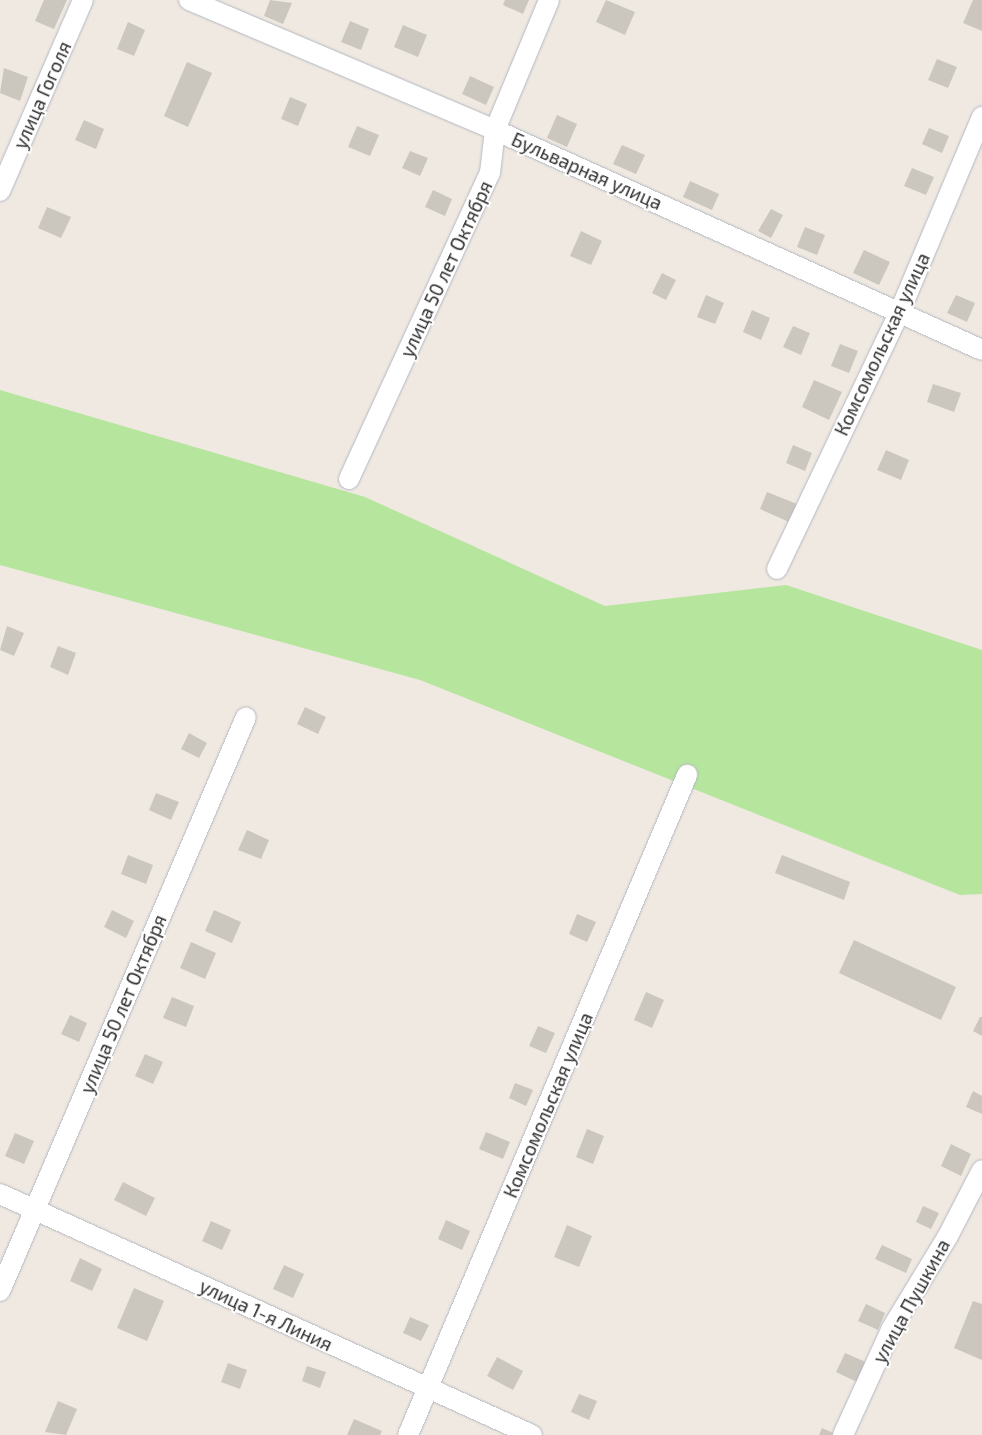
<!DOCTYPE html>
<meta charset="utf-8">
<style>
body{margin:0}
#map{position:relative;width:982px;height:1435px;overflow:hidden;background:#efe9e1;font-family:"Exo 2",sans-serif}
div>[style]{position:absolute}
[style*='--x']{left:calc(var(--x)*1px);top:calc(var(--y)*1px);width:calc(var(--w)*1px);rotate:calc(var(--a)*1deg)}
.green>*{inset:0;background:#b6e59e}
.building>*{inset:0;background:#cbc7bf}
.roads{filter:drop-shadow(0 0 1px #b4b7c1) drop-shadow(0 0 1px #b4b7c1)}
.street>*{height:20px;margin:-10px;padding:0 10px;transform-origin:10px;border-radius:10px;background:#fff}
span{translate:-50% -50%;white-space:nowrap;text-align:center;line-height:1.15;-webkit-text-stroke:4px #fff;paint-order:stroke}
.street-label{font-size:19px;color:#2e2e2e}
</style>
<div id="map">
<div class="green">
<i style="clip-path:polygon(0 390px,365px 497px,605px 606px,786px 585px,982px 650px,982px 894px,960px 895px,420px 680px,0 565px)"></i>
</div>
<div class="building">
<i style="clip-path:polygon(44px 0,67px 0,54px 29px,35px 21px)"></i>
<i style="clip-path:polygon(270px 0,292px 3px,283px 24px,264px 16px)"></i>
<i style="clip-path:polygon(505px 0,529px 0,523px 14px,503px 5px)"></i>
<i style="clip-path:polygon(606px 0,635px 12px,625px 35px,596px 22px)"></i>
<i style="clip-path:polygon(973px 0,982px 0,982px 31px,963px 23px)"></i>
<i style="clip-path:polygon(350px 21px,369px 29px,361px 50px,341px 42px)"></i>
<i style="clip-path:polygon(128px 22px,145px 30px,134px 56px,117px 49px)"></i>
<i style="clip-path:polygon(403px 25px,427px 35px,418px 57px,394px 47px)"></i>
<i style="clip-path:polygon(937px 59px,957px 67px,948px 88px,928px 80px)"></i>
<i style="clip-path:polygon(187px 62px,212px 73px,188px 127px,164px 116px)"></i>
<i style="clip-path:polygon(4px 68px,28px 77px,20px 101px,0 93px)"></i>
<i style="clip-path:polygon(470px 76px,494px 87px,486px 105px,462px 94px)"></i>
<i style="clip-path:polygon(290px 97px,307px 104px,298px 126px,281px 119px)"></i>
<i style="clip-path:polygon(557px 115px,577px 124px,567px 147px,547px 138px)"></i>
<i style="clip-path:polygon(84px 120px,104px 129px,96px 149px,75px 140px)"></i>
<i style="clip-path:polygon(357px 126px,379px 135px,370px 156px,348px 147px)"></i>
<i style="clip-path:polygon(929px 128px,949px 136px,942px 153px,922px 144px)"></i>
<i style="clip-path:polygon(622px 145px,645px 155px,636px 174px,613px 164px)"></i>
<i style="clip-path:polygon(410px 151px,428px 158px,420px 176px,402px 168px)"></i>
<i style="clip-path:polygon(912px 168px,934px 177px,926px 195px,904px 186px)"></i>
<i style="clip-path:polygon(690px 181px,719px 194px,712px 210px,683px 197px)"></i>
<i style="clip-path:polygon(433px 190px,452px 199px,445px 216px,425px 207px)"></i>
<i style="clip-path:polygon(47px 207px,71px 217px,61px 238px,38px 228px)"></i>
<i style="clip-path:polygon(771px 209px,783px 215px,771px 238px,758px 231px)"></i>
<i style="clip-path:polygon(805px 227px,825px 235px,817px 255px,797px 247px)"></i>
<i style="clip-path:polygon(581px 231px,602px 241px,591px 265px,570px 256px)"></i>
<i style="clip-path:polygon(864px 250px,890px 262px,879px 285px,853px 273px)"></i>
<i style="clip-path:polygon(662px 273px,676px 280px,666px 300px,652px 293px)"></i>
<i style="clip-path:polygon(706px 295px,724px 303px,715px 324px,697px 317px)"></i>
<i style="clip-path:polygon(956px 295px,975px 303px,967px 322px,947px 313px)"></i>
<i style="clip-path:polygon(752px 310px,770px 318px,761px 340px,743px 332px)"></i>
<i style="clip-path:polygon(793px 326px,810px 333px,801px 355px,783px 347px)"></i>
<i style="clip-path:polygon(840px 344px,858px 351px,849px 373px,831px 366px)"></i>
<i style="clip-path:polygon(814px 380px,842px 392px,829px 420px,802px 407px)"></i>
<i style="clip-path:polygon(933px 384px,961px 393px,954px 412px,927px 402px)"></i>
<i style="clip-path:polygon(793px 445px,812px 453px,805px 471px,786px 463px)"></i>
<i style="clip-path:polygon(886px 450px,909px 460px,901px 480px,877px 470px)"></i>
<i style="clip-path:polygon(767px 492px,797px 504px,789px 522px,760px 509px)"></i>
<i style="clip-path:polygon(7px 626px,24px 633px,14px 656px,0 650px)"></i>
<i style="clip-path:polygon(58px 646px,76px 653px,68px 675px,50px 667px)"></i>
<i style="clip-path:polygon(305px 707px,326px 717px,318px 734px,297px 724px)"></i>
<i style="clip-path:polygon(189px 733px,207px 743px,199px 758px,181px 749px)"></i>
<i style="clip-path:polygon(156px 793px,179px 802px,171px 820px,149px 810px)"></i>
<i style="clip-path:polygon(247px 830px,269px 840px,261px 859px,238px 850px)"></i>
<i style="clip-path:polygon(128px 855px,153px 865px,146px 884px,121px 874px)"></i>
<i style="clip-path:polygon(782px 855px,850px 882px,844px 900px,775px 873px)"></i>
<i style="clip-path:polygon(112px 910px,134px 921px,126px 938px,104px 927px)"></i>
<i style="clip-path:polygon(214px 910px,241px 922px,232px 943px,205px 931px)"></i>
<i style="clip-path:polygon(577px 914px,596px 922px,587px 942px,569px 934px)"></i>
<i style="clip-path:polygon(854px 940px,956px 987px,941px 1020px,839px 973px)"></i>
<i style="clip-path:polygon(191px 942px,216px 953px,205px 979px,180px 968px)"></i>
<i style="clip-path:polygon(646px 992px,664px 1000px,652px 1028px,634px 1020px)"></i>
<i style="clip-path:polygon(172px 997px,194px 1006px,186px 1027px,163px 1018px)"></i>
<i style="clip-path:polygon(70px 1015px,87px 1023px,79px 1042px,61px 1034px)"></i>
<i style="clip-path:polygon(980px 1017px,982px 1017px,982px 1036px,973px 1031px)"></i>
<i style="clip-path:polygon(538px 1026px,555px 1033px,546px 1053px,529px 1046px)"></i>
<i style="clip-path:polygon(145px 1054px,163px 1062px,153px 1084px,135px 1076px)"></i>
<i style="clip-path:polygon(515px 1083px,533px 1090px,526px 1106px,509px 1098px)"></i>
<i style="clip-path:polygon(973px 1091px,982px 1096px,982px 1114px,966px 1107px)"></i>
<i style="clip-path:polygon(587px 1129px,604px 1136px,593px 1164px,576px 1157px)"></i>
<i style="clip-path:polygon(486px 1132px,510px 1142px,503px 1159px,479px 1149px)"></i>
<i style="clip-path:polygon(15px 1133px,34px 1141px,24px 1164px,5px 1156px)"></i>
<i style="clip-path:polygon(951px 1144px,971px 1154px,961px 1176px,941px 1166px)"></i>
<i style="clip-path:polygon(123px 1182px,155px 1198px,146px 1216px,114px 1200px)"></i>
<i style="clip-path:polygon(923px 1206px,939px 1213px,931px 1229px,916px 1222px)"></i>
<i style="clip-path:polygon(446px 1220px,470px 1231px,462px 1250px,438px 1239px)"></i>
<i style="clip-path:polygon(211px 1221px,231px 1230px,222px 1250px,202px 1241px)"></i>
<i style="clip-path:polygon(567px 1225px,592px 1236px,579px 1267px,554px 1257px)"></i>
<i style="clip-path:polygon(882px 1245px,912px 1259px,906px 1273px,875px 1259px)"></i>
<i style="clip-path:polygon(80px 1258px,102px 1269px,92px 1291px,70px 1281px)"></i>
<i style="clip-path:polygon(284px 1265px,304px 1274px,293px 1298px,273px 1289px)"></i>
<i style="clip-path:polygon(134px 1288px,164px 1301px,147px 1341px,117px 1328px)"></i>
<i style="clip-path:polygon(973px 1301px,982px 1304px,982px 1360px,954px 1348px)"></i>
<i style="clip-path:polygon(866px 1304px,885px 1313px,878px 1330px,858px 1321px)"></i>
<i style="clip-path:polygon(410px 1317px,429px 1325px,421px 1341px,403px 1333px)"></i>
<i style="clip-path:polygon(845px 1353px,868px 1363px,859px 1383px,836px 1372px)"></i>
<i style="clip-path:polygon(497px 1357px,523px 1371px,513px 1390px,487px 1376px)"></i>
<i style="clip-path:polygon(228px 1363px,247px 1370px,240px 1389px,221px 1382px)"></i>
<i style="clip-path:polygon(307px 1366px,326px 1372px,320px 1388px,302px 1381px)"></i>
<i style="clip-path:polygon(579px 1394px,597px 1401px,589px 1420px,571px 1412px)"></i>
<i style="clip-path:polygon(58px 1401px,77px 1409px,66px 1435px,45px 1432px)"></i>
<i style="clip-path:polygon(354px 1419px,382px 1431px,380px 1435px,347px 1435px)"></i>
<i style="clip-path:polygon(822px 1428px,838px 1435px,819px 1435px)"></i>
</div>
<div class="roads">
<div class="street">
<i style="--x:189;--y:0;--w:332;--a:23"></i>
<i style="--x:495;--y:130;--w:534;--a:24.31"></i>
<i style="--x:0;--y:191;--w:208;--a:-66.5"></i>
<i style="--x:349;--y:479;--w:337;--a:-65.3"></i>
<i style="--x:490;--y:173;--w:43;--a:-83.4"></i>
<i style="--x:495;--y:130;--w:141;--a:-67.4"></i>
<i style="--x:777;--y:569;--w:286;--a:-64.5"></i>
<i style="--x:900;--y:311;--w:211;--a:-67.1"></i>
<i style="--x:0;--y:1194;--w:584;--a:24.37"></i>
<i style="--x:0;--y:1291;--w:624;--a:-66.8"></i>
<i style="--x:408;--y:1435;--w:717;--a:-67.08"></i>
<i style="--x:843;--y:1435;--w:118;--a:-65.4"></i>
<i style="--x:892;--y:1328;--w:108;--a:-58.7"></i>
<i style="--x:948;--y:1236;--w:74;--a:-62.7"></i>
</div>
</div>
<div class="street-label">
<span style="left:42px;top:95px;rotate:-66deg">улица Гоголя</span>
<span style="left:587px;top:171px;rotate:24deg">Бульварная улица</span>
<span style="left:446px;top:269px;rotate:-65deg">улица 50 лет Октября</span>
<span style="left:882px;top:344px;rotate:-65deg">Комсомольская улица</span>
<span style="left:123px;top:1004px;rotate:-67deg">улица 50 лет Октября</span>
<span style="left:548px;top:1105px;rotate:-67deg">Комсомольская улица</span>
<span style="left:911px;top:1301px;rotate:-61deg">улица Пушкина</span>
<span style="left:266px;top:1315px;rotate:25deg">улица 1-я Линия</span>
</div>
</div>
